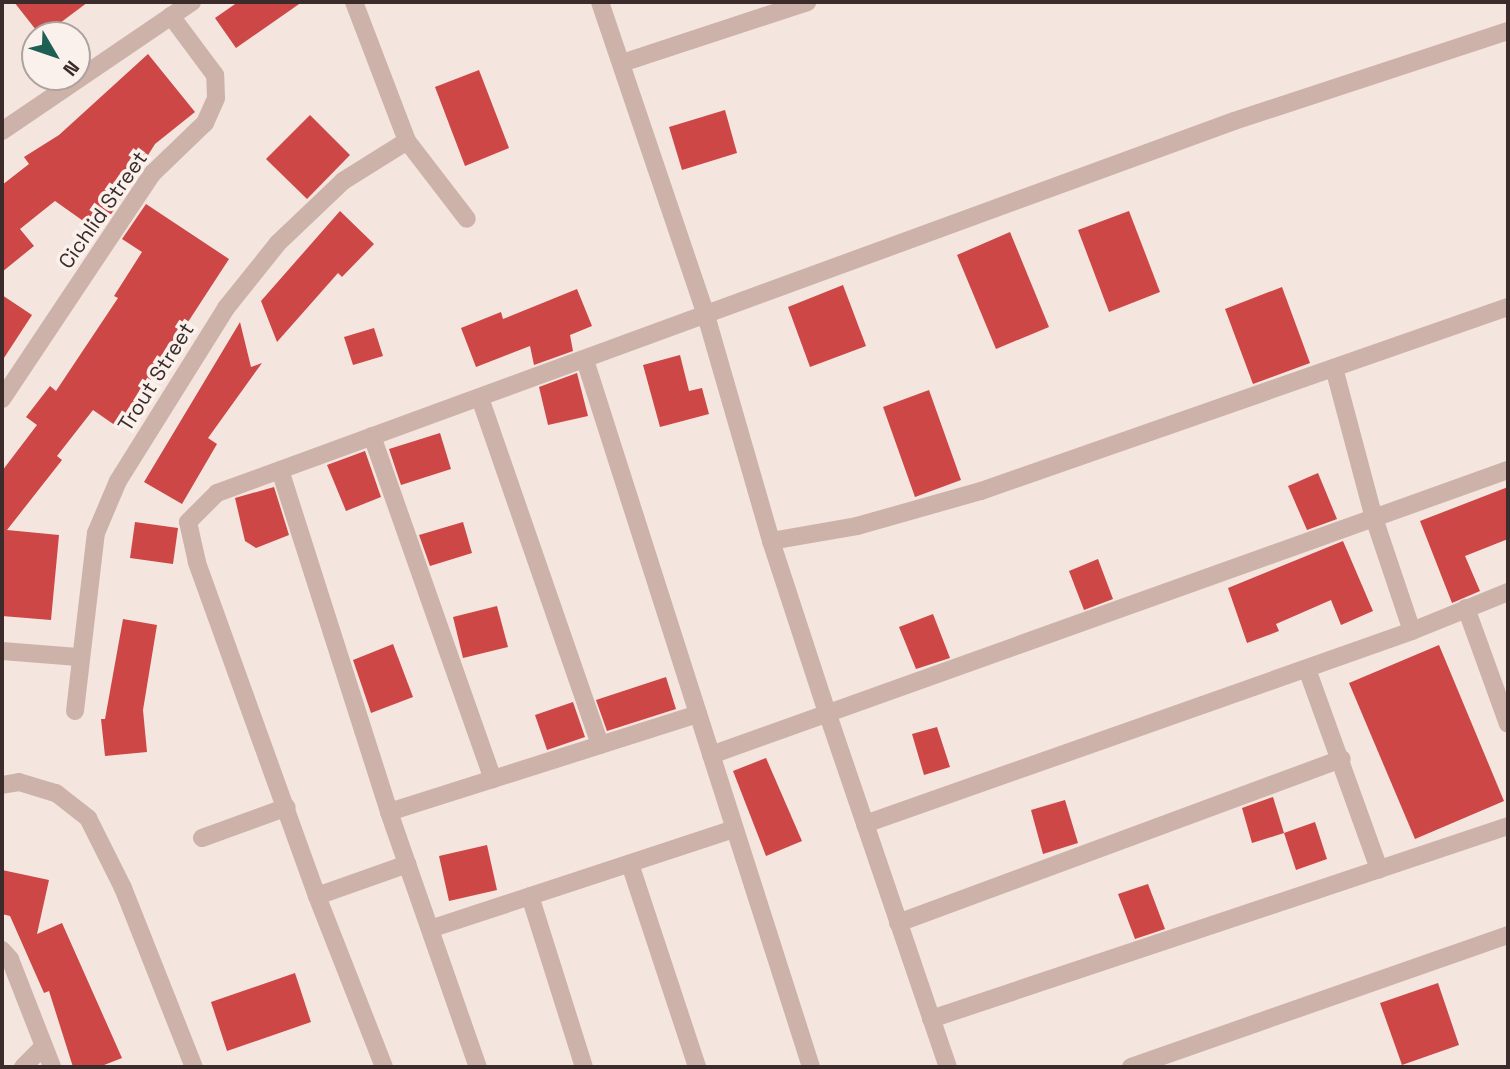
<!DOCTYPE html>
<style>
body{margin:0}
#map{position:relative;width:1510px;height:1069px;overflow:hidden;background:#f4e5df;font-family:"Space Grotesk",sans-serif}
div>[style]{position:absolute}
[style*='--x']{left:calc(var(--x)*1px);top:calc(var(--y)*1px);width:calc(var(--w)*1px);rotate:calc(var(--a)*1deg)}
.building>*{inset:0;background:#cc4746}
.street>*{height:18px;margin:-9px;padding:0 9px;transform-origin:9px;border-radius:9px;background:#cdb2aa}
span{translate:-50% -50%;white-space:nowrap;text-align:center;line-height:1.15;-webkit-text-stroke:7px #fbf1ec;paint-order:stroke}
.street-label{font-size:21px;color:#3b2b2a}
.frame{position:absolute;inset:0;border:4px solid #3b2b2a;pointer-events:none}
.north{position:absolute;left:21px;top:21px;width:70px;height:70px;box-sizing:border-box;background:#fbf1ec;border:2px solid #aea29e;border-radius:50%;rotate:129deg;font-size:19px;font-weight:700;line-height:28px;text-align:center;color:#3b2b2a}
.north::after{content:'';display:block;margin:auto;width:24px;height:32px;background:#1d5f54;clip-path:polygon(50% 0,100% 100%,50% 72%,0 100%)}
</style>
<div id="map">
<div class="building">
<i style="clip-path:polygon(14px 2px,88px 2px,44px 35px,40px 35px)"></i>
<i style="clip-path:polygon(238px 2px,302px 2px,236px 48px,215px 18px)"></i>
<i style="clip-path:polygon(148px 54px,195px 112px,155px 144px,103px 227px,100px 224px,96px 230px,55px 201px,20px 229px,34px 246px,2px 272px,2px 185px,29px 164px,24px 157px,59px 135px)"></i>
<i style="clip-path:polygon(479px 70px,509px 148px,465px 166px,435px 87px)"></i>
<i style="clip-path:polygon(725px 110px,737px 153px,682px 170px,669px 127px)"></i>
<i style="clip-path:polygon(310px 115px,350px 155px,307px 199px,266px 159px)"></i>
<i style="clip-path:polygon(146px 204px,229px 259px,119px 428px,93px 410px,57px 456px,62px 460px,7px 530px,59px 535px,51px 620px,2px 616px,2px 471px,37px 425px,26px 417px,50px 386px,56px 391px,118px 298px,114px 296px,142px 252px,122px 239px)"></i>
<i style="clip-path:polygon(340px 211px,374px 244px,342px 277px,338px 273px,277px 342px,261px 301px)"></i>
<i style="clip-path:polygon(1129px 211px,1160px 292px,1109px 312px,1078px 230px)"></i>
<i style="clip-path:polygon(1010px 232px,1049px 327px,996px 349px,957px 255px)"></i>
<i style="clip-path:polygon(843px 285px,866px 346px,810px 367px,788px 307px)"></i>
<i style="clip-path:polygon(1282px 287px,1310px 363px,1253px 384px,1225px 309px)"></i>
<i style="clip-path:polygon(577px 289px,592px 326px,570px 335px,573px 351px,534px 365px,530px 346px,476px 367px,461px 328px,501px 312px,503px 319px)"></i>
<i style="clip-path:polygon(2px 295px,32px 315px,2px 361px)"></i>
<i style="clip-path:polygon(240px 322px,251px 367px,262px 363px,208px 438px,217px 444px,182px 504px,144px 482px)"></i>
<i style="clip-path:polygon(374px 328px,383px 356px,353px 365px,344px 337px)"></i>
<i style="clip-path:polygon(680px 355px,689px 391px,702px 388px,709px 414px,660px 427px,643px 365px)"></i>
<i style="clip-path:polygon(577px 373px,588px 416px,548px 425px,539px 387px)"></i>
<i style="clip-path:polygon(929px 390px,961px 480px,915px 497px,883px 407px)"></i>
<i style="clip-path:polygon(440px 433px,451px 469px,401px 485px,389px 449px)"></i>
<i style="clip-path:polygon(365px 451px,381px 497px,346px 511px,327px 465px)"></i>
<i style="clip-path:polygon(1318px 473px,1337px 519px,1307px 530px,1288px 486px)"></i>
<i style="clip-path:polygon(274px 487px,289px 535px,256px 548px,245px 541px,235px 498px)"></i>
<i style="clip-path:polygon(1508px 487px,1508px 539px,1465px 556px,1480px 591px,1452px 603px,1420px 521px)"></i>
<i style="clip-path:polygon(135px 522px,178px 528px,173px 564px,130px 558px)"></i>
<i style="clip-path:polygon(463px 522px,472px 553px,430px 566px,419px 535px)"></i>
<i style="clip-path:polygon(1343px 541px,1373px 611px,1341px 625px,1331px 600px,1276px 624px,1279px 631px,1247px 643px,1228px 588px)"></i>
<i style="clip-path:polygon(1098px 559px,1113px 599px,1084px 610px,1069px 571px)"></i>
<i style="clip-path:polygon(497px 606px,508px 647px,463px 658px,453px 617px)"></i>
<i style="clip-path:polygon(933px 614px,950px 658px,916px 669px,899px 627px)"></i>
<i style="clip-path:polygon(123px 619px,157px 625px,143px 710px,147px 752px,105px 756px,101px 719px,105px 719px)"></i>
<i style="clip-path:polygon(393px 644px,413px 697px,371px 713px,353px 660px)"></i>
<i style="clip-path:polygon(1439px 645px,1504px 801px,1415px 839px,1349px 683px)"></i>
<i style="clip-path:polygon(666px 677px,676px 709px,607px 731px,596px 700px)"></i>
<i style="clip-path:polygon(573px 702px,585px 737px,547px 750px,535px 715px)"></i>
<i style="clip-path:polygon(937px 727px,950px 767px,924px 775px,912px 734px)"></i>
<i style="clip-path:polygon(766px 758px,802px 841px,766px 856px,733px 771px)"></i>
<i style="clip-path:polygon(1273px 797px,1284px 833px,1252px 843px,1242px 808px)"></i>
<i style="clip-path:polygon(1065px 800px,1078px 843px,1043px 854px,1031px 810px)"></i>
<i style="clip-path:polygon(1315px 822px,1327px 859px,1296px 870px,1284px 833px)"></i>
<i style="clip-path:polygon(487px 845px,497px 890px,449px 901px,439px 856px)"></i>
<i style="clip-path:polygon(2px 870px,49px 880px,37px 934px,62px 923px,122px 1058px,99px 1067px,73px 1067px,49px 991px,44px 993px,10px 916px,2px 914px)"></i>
<i style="clip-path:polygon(1148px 884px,1165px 929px,1135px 939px,1118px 894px)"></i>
<i style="clip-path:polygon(295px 973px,311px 1022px,227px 1051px,211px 1002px)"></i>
<i style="clip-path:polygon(1438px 983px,1459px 1045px,1402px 1065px,1380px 1003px)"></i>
</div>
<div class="street">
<i style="--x:354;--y:2;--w:149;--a:69.1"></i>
<i style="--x:407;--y:141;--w:98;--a:52.4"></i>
<i style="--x:600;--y:2;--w:327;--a:71.3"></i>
<i style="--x:705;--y:312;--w:238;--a:73.9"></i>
<i style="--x:771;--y:541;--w:180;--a:71.9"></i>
<i style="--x:827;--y:712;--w:375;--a:71.2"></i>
<i style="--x:622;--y:63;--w:195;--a:-18.2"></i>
<i style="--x:2;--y:131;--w:230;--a:-34.2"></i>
<i style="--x:585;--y:360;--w:742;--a:72.27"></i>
<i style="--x:1334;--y:368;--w:155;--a:75.1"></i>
<i style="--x:1374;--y:518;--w:119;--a:71.4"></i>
<i style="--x:480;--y:398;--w:367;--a:70.9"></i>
<i style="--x:2;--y:399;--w:272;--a:-56.3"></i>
<i style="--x:153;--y:173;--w:72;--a:-43.9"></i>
<i style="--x:205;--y:123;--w:27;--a:-66"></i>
<i style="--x:216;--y:98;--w:23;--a:-92"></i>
<i style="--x:215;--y:75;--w:74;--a:-126.7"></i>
<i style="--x:372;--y:436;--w:364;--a:70.6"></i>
<i style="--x:280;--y:470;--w:359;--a:72.3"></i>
<i style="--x:389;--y:812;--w:270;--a:70.8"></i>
<i style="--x:771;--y:541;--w:87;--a:-9.9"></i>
<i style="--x:857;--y:526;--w:129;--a:-15.8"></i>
<i style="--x:981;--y:491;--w:558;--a:-19.25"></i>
<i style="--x:1466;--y:608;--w:123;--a:70.1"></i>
<i style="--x:2;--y:651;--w:76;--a:4.5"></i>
<i style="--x:1307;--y:669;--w:213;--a:70.2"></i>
<i style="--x:75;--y:711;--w:179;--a:-83.3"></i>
<i style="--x:96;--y:533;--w:56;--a:-67.1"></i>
<i style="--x:118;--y:481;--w:204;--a:-58"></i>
<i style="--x:226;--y:308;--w:83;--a:-51.3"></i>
<i style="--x:278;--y:243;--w:90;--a:-43.6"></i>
<i style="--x:343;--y:181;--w:75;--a:-32"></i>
<i style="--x:711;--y:755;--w:846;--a:-19.68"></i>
<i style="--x:2;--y:785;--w:17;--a:-10"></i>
<i style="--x:19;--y:782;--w:39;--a:17"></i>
<i style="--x:56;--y:793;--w:41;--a:38"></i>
<i style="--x:88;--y:818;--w:78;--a:63.4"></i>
<i style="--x:123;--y:888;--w:193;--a:68.4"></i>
<i style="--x:389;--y:812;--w:324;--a:-17.6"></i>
<i style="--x:865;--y:824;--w:580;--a:-19.43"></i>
<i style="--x:1412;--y:631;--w:104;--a:-22.1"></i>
<i style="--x:202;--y:838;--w:90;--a:-20"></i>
<i style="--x:630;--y:864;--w:214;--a:71.7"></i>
<i style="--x:317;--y:896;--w:96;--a:-19.4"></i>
<i style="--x:530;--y:896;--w:179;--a:72.5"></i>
<i style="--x:898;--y:923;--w:473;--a:-20.3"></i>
<i style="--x:430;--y:929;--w:320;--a:-18.2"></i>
<i style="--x:2;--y:950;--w:12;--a:48"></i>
<i style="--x:10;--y:959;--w:116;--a:68.7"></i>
<i style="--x:931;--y:1019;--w:608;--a:-18.49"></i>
<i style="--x:23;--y:1067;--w:27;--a:-45"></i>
<i style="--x:384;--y:1067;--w:184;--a:-111.4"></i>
<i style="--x:317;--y:896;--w:355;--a:-109.8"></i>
<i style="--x:197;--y:562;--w:41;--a:-102.7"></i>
<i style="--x:188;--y:522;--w:41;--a:-45"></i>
<i style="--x:217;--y:493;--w:1083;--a:-20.09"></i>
<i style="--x:1234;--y:121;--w:288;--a:-18.2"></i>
<i style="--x:1131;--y:1067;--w:399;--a:-19.3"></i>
</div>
<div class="street-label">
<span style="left:103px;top:210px;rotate:-55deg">Cichlid Street</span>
<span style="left:156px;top:377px;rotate:-58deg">Trout Street</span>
</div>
<div class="frame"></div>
<div class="north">N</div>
</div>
